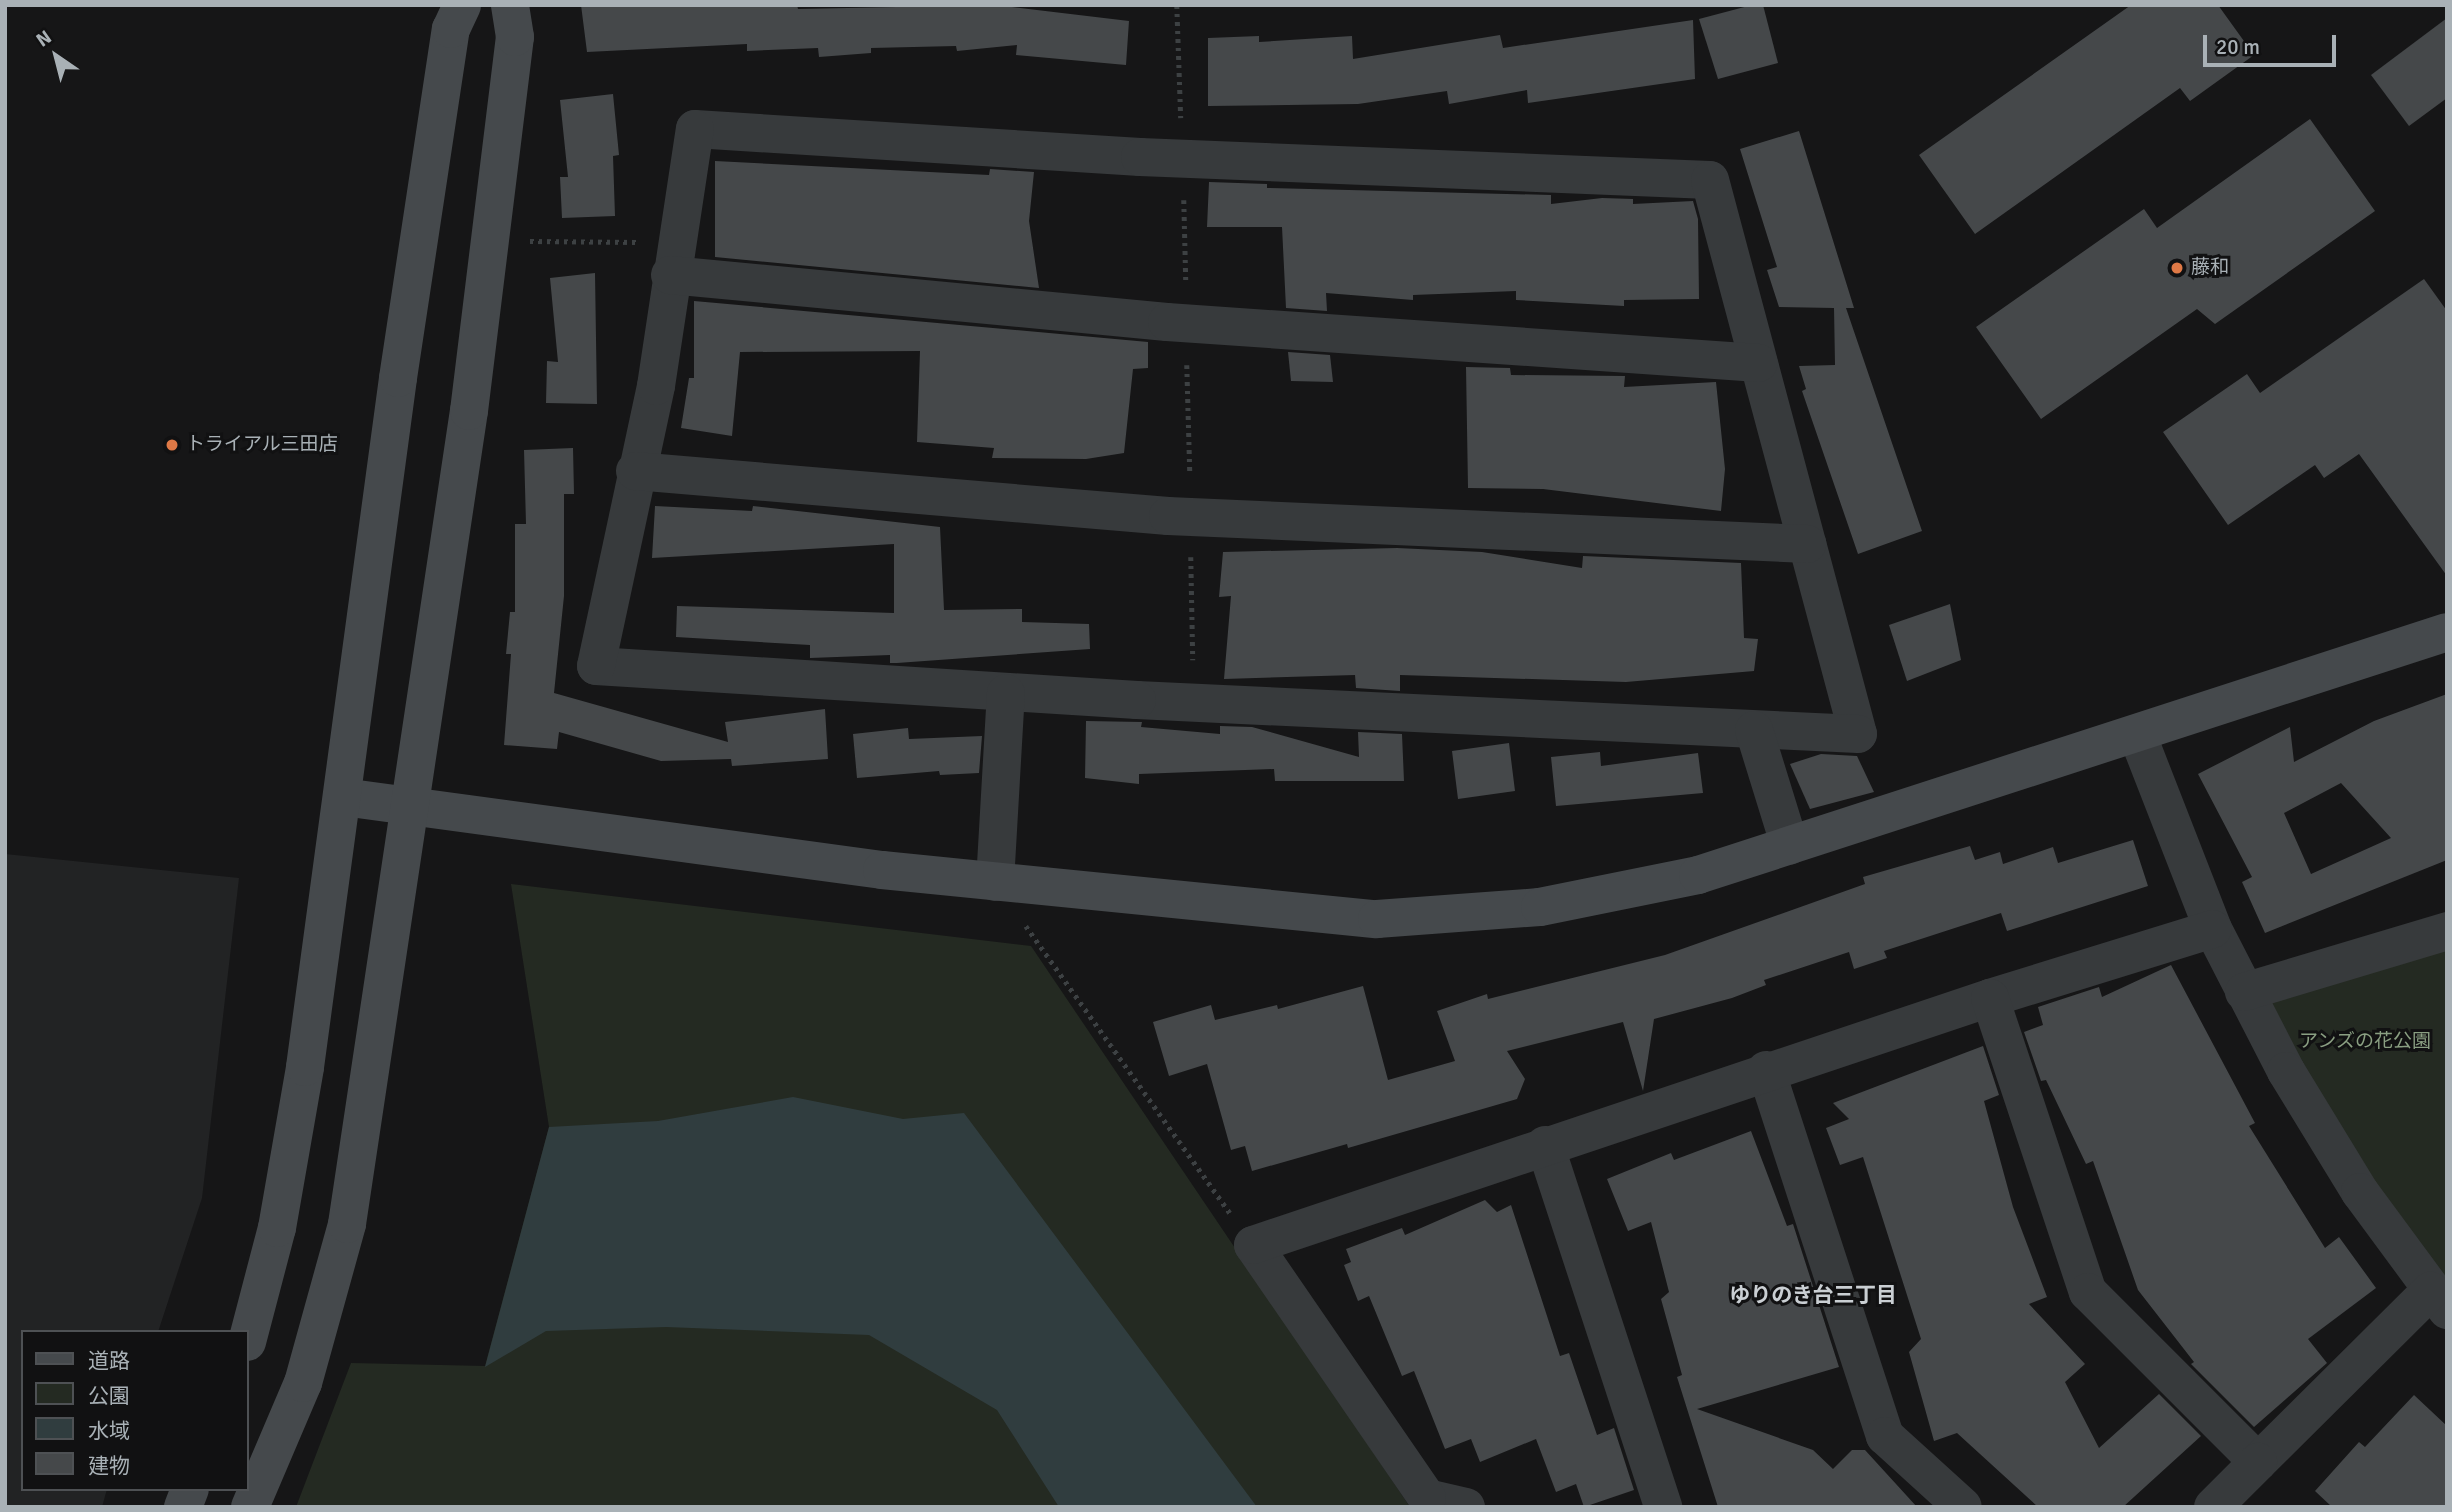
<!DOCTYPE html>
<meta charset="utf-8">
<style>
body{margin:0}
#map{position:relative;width:2452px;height:1512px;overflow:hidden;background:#161617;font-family:Signika,"Noto Sans JP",sans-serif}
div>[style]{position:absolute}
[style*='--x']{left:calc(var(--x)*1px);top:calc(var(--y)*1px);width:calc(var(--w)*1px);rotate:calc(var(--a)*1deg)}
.built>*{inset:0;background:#222324}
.green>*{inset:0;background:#242a22}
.water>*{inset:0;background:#303d3f}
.building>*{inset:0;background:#45484a}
.path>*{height:4.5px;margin-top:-2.25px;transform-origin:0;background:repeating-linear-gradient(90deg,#3d4143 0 3.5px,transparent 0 8.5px)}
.street>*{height:38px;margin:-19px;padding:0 19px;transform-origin:19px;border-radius:19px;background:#373a3c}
.secondary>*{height:38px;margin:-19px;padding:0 19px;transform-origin:19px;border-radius:19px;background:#45494c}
.dots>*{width:19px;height:19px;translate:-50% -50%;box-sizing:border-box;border:4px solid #111112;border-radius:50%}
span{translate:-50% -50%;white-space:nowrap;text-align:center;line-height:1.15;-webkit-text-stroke:6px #111112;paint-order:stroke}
.poi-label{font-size:19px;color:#a9b1b6}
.left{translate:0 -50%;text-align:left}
.park-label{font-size:19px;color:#8a9f82}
.neighbourhood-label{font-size:21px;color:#cacfd3;font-weight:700}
.frame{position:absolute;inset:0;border:7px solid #a9b1b6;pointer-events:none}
.legend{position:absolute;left:21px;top:1330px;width:228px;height:161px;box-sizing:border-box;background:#111112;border:2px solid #4e5154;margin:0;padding:9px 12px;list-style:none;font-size:21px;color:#a9b1b6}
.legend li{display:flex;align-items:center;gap:14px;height:35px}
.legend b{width:35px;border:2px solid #4e5154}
.north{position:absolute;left:21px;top:21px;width:70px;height:70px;-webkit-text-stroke:5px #111112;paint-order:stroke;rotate:325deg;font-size:19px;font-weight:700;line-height:28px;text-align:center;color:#a9b1b6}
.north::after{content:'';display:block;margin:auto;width:24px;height:32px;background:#a9b1b6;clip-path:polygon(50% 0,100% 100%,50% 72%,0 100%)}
.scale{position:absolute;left:2203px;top:35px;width:133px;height:32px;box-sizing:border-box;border:4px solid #a9b1b6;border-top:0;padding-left:9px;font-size:21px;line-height:24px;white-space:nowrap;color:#a9b1b6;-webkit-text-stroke:5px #111112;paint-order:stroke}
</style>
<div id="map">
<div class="built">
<i style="clip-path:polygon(5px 854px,239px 878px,202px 1198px,158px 1332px,23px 1332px,23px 1489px,107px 1489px,102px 1507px,5px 1507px)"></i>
</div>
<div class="green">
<i style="clip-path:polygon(511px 884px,1031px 946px,1410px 1507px,296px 1507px,351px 1363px,485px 1366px,549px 1127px)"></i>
<i style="clip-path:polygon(2447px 931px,2447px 1310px,2244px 992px)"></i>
</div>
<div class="water">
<i style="clip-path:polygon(793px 1097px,903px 1119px,964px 1113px,1257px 1507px,1059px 1507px,997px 1410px,869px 1335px,666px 1327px,546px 1331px,485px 1367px,549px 1127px,658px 1121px)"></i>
</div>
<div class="building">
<i style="clip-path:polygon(581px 5px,797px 5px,798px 9px,996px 5px,1129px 21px,1126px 65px,1016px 55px,1017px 45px,957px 51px,956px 46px,871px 48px,871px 53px,819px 57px,818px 48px,747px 51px,747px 44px,587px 52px)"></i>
<i style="clip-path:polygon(1752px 5px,1763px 5px,1778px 63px,1718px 79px,1699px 19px)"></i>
<i style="clip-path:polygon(2131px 5px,2218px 5px,2254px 55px,2190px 101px,2180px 88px,1975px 234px,1919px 155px)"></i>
<i style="clip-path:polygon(2447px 18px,2447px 98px,2409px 126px,2371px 75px)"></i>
<i style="clip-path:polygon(1693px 20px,1695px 79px,1528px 103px,1527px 90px,1449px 104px,1447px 91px,1358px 104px,1208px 106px,1208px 38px,1259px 36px,1259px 42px,1352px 36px,1353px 59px,1500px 35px,1503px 48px)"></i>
<i style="clip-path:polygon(613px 94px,619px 155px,613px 156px,615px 216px,562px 218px,560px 177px,568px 177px,560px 100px)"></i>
<i style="clip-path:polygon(2310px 119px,2375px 211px,2215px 324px,2197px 309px,2041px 419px,1976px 327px,2144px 209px,2157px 228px)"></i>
<i style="clip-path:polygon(1799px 131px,1854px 308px,1846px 308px,1922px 531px,1858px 554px,1802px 391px,1806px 389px,1799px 366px,1835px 365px,1834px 308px,1779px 307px,1767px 270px,1777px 267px,1740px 149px)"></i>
<i style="clip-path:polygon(715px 161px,989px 175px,990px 169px,1034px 172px,1029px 221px,1039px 288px,715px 257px)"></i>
<i style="clip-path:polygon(1209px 182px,1267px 184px,1267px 188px,1551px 195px,1551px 204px,1602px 198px,1633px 199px,1633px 204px,1693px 201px,1698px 219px,1699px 299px,1624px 300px,1624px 306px,1516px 300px,1516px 291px,1413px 295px,1413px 300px,1326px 293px,1327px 311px,1286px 308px,1282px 227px,1207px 227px)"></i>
<i style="clip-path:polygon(595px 273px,597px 404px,546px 403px,547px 361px,558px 362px,550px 278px)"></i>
<i style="clip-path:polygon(2424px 279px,2447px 311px,2447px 576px,2359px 454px,2324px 478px,2315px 465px,2228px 525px,2163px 432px,2247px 374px,2260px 393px)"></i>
<i style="clip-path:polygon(694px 301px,1148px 342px,1148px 368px,1133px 369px,1124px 453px,1086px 459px,992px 458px,994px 448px,917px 442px,920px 351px,740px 352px,732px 436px,681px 428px,689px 378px,694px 378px)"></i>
<i style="clip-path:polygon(1288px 352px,1330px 355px,1333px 382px,1291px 381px)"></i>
<i style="clip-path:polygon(1466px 367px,1510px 368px,1511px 375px,1625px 376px,1624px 387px,1716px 382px,1725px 469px,1721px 511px,1543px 489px,1468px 488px)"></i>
<i style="clip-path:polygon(573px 448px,574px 494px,564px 494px,564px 596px,554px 693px,728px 742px,725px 722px,825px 709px,828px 759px,732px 766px,731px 759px,661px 761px,559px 732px,557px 749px,504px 745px,511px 654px,506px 654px,510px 612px,515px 612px,515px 524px,526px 524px,524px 450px)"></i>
<i style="clip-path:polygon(655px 506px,752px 511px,753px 506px,940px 527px,944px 610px,1022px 609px,1022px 622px,1089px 624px,1090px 649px,897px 663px,890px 663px,890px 655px,810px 658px,810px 645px,676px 637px,677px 606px,894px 613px,894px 544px,652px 558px)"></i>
<i style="clip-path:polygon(1397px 548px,1482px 552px,1582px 568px,1583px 556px,1741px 563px,1744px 638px,1758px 639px,1754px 671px,1626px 682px,1400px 675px,1400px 691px,1356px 688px,1355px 675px,1224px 679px,1231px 596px,1219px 597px,1223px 552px)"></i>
<i style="clip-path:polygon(1950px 604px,1961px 660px,1907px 681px,1889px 625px)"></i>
<i style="clip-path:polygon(evenodd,2447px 694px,2447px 860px,2265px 933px,2242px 882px,2252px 877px,2198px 774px,2290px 727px,2294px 762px,2374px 721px,2447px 694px,2341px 783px,2391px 838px,2311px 874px,2284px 813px,2341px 783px)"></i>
<i style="clip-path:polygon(1086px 721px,1142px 722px,1141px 727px,1220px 734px,1220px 726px,1252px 727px,1359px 757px,1358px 732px,1402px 734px,1404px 781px,1275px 781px,1274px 769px,1139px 774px,1139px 784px,1085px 778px)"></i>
<i style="clip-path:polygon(908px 728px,909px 739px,982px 736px,979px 773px,940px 775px,939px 771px,857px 778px,853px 734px)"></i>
<i style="clip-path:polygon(1509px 743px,1515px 791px,1458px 799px,1452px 751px)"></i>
<i style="clip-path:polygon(1600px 752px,1601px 766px,1698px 753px,1703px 793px,1556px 806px,1551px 757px)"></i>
<i style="clip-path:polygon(1821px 754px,1857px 756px,1874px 792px,1810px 809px,1790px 764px)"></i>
<i style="clip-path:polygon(2133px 840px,2148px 886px,2007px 931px,2001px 913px,1884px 951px,1887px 958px,1854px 969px,1849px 952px,1764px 980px,1766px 985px,1732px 998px,1654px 1019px,1643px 1091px,1623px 1022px,1507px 1051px,1525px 1079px,1517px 1099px,1348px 1148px,1347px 1144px,1252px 1171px,1245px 1146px,1231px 1150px,1207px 1064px,1169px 1076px,1153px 1022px,1211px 1005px,1215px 1020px,1277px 1005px,1278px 1009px,1363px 986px,1388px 1080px,1455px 1061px,1437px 1011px,1487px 994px,1488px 999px,1665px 955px,1865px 884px,1863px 877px,1970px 846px,1975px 860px,2000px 852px,2003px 864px,2053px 847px,2058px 863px)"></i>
<i style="clip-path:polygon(2171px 965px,2255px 1123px,2249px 1126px,2325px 1248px,2339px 1237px,2376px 1288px,2308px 1339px,2327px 1363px,2254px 1427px,2191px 1364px,2194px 1362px,2138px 1290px,2093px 1161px,2086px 1164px,2046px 1080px,2041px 1081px,2024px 1032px,2043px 1025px,2038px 1007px,2099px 987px,2102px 997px)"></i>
<i style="clip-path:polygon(1983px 1046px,1999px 1095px,1984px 1101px,2013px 1207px,2047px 1297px,2029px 1304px,2085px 1364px,2065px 1382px,2099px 1448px,2159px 1394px,2201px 1436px,2123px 1507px,2038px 1507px,1957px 1433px,1934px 1441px,1909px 1352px,1921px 1339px,1863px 1157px,1840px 1165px,1826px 1128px,1849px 1119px,1833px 1103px)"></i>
<i style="clip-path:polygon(1751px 1131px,1787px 1226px,1793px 1224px,1839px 1367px,1697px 1409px,1813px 1450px,1833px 1469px,1852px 1450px,1865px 1450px,1917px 1507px,1718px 1507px,1677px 1377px,1682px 1375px,1661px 1299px,1669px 1292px,1651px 1222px,1628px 1231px,1607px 1179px,1671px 1153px,1674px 1160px)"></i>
<i style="clip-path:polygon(1485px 1200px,1497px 1212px,1511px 1205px,1560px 1356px,1569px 1353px,1597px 1435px,1614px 1428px,1634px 1490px,1584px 1507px,1576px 1484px,1556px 1492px,1536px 1439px,1480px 1462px,1471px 1439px,1445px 1449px,1414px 1371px,1402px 1376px,1369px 1296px,1358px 1301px,1344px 1265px,1351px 1262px,1346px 1249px,1402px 1228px,1405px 1235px)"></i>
<i style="clip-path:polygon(2414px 1395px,2447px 1426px,2447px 1507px,2332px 1507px,2315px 1491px,2359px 1442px,2365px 1447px)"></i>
</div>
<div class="path">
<i style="--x:1177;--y:5;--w:113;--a:88"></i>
<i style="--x:1184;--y:200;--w:82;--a:88.6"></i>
<i style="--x:530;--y:241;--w:107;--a:0.5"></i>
<i style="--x:1187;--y:365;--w:110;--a:88.4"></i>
<i style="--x:1191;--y:557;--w:103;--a:88.9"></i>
<i style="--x:1026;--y:926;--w:352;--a:54.6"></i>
</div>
<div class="street">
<i style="--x:695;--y:129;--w:446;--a:3.6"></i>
<i style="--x:1140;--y:157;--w:570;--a:2.31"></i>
<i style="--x:1710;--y:180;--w:573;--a:75.04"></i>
<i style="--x:1858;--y:734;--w:722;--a:-177.3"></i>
<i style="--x:1137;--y:700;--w:542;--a:-176.4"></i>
<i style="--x:596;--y:666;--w:286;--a:-77.9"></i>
<i style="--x:656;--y:386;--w:260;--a:-81.4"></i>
<i style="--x:670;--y:275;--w:499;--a:5.4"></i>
<i style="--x:1167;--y:322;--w:593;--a:3.96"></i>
<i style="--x:635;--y:471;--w:535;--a:4.83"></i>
<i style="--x:1168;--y:516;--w:640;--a:2.51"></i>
<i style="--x:1754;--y:730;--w:121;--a:72.8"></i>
<i style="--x:2137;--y:734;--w:209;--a:68.7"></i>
<i style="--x:2213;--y:929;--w:160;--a:62.8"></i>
<i style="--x:2286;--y:1071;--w:142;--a:58.6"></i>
<i style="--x:2360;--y:1192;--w:147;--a:53.6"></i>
<i style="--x:995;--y:882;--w:189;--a:-86.7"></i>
<i style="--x:2244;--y:992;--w:212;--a:-16.7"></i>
<i style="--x:1990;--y:998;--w:233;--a:-17.2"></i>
<i style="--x:1766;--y:1070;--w:385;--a:72"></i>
<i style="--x:1885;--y:1436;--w:105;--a:42.3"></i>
<i style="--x:1545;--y:1145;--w:381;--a:71.9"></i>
<i style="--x:1466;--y:1507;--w:40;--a:-167"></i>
<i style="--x:1427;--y:1498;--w:307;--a:-124.5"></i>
<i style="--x:1253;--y:1245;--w:777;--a:-18.53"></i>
<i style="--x:1990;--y:998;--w:310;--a:71.6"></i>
<i style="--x:2088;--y:1292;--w:240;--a:45"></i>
<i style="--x:2258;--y:1462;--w:243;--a:-44.8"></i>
<i style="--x:2213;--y:1507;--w:64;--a:-45"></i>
</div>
<div class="secondary">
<i style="--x:343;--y:797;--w:544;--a:7.71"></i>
<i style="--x:882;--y:870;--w:497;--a:5.7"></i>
<i style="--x:1377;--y:919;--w:163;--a:-4.2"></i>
<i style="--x:1540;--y:907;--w:161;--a:-11.4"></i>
<i style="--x:1698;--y:875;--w:787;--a:-17.97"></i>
<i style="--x:247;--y:1342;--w:118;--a:-75.3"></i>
<i style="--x:277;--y:1228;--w:163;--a:-80.1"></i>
<i style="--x:305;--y:1067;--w:695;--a:-82.31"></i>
<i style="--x:398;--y:378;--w:353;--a:-81.4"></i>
<i style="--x:451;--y:29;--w:26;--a:-65"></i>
<i style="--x:183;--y:1507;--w:19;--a:-69"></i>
<i style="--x:250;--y:1507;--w:135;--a:-66.9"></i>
<i style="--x:303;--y:1383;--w:165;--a:-74.5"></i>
<i style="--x:347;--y:1224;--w:822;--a:-81.47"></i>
<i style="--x:469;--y:411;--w:377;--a:-83"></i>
<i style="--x:515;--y:37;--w:32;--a:-99"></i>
</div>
<div class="dots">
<i style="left:2177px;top:268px;background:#df7946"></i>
<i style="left:172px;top:445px;background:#df7946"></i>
</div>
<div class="poi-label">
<span class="left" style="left:2191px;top:268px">藤和</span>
<span class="left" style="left:186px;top:445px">トライアル三田店</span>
</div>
<div class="park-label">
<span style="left:2365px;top:1042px">アンズの花公園</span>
</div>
<div class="neighbourhood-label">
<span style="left:1813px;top:1295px">ゆりのき台三丁目</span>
</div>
<div class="frame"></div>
<ul class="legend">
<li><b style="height:9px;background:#45494c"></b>道路</li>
<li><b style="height:19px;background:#242a22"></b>公園</li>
<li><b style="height:19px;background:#303d3f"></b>水域</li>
<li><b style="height:19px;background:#45484a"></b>建物</li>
</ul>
<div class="north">N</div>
<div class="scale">20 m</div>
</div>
